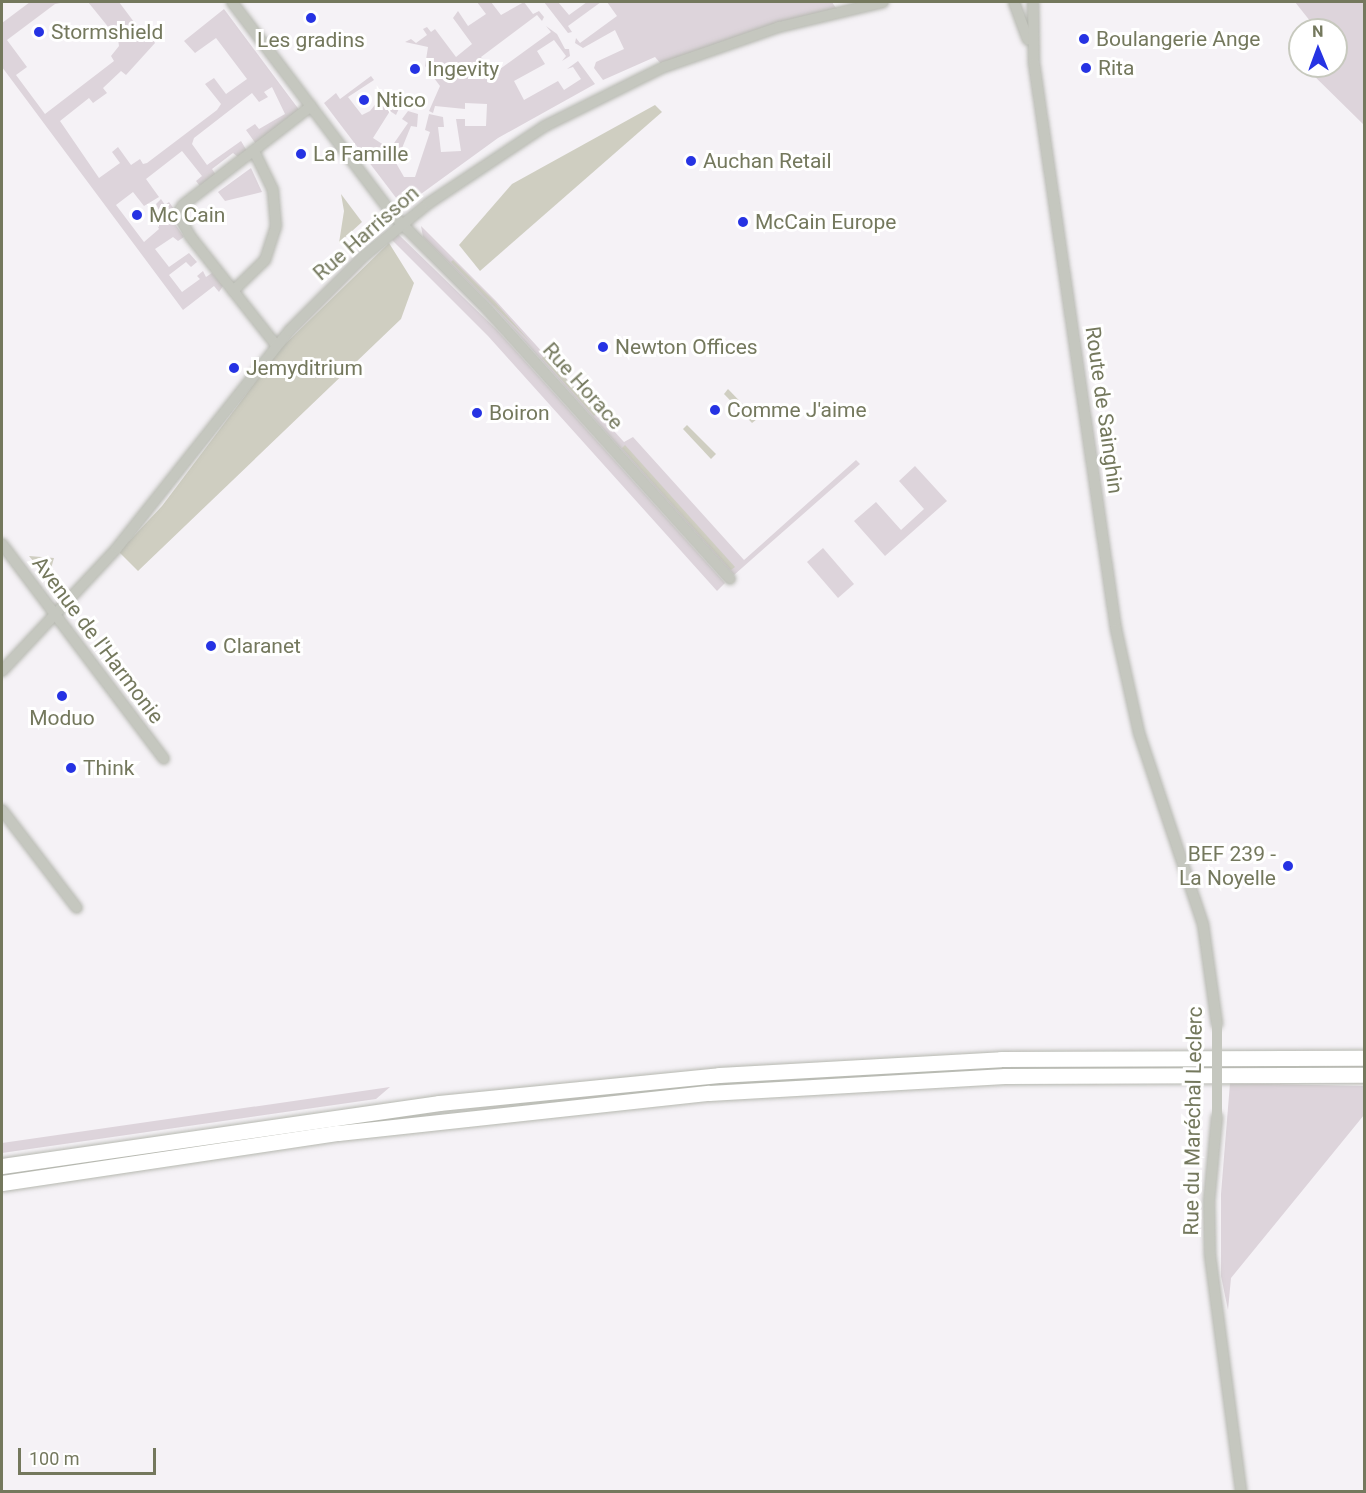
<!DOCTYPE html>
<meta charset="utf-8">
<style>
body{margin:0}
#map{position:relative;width:1366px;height:1493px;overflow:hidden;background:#f5f2f6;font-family:Roboto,sans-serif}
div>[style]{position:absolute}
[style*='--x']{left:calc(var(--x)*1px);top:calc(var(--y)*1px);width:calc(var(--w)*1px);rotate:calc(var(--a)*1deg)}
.green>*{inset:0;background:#ddd4db}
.water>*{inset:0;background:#cfcec1}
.roads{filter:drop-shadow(0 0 2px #b6b8b0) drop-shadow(0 0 2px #b6b8b0)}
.minor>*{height:10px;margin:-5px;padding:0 5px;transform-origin:5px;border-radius:5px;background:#c5c7bf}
.highway>*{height:15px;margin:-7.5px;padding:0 7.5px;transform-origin:7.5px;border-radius:7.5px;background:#fff}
.minor-bridge>*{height:10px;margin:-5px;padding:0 5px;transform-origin:5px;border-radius:5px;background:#c5c7bf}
.dots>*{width:16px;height:16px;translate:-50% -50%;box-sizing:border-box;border:3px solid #fff;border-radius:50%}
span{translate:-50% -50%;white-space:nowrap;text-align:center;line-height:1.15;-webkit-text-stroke:6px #fff;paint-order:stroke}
.poi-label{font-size:21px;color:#74785d}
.left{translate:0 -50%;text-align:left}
.right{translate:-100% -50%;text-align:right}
.street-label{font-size:21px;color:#74785d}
.frame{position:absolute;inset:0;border:3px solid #74785d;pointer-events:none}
.north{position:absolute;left:1288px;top:18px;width:60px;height:60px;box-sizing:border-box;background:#fff;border:2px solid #c7c9be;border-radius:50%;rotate:359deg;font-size:16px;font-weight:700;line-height:24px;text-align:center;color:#74785d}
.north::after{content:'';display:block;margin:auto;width:21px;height:27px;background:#2633e3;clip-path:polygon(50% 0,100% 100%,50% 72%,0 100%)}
.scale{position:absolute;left:18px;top:1448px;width:138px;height:27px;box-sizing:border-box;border:3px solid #74785d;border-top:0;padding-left:8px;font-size:18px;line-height:21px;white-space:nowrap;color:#74785d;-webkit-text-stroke:4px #fff;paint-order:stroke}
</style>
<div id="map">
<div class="green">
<i style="clip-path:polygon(30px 2px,66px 2px,55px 4px,7px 40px,27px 67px,16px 75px,45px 114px,114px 61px,111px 56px,119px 46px,118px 39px,88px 2px,119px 2px,143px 34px,148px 31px,155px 43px,126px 75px,121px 71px,103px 88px,107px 93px,93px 103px,89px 98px,60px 121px,99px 178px,120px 163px,112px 152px,118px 147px,131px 165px,140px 159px,143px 164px,147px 163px,217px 110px,221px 104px,205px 84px,214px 78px,226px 94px,247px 79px,216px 38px,195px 53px,184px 41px,224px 9px,300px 111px,256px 144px,246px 130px,255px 124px,259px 129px,285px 114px,272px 87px,264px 92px,268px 97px,259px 102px,252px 93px,194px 138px,192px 144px,207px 165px,241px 141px,247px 151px,238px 157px,233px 153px,212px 169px,216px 175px,200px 186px,196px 181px,202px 176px,182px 151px,146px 179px,159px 197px,144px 206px,133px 192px,116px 205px,144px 242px,159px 229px,155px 221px,161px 214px,156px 204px,161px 199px,165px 205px,169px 202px,174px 209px,173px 221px,184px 237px,178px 241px,173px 237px,155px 249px,169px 267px,189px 253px,197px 262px,191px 267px,186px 262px,169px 275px,182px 292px,200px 279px,197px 276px,203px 271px,206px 277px,212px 273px,223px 286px,219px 292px,214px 286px,183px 310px,2px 67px,2px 23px)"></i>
<i style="clip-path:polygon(477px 2px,491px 2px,501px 15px,524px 2px,533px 14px,539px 11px,544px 17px,542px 21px,537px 15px,481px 57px,493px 74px,551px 32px,546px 26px,557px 34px,565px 49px,569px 49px,570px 56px,562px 61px,566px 56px,554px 40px,537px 51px,545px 64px,514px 81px,524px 100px,558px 81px,564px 90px,581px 79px,573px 67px,567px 69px,578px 61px,595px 84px,498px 138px,403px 207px,324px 103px,336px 93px,340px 99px,371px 76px,374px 80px,348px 97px,362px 115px,370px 111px,386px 91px,396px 105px,403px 100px,396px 115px,390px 111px,373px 138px,390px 149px,408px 123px,402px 119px,408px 111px,418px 114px,417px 127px,411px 126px,396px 163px,404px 177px,415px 177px,430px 132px,425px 130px,429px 114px,443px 117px,444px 127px,438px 127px,441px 152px,461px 151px,456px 119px,465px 119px,465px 126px,486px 126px,487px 104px,465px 103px,465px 109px,435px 106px,433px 113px,429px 111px,440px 86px,425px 66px,428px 47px,405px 42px,411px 39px,416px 43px,427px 35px,423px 29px,427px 27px,431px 32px,435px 29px,456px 57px,472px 44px,453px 18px,458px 11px,468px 26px,486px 14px)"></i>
<i style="clip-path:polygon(544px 2px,558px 2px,569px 15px,587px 2px,601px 2px,568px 26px,572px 32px,568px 33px)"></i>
<i style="clip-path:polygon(607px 2px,832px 2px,841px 16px,764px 28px,662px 65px,655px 57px,603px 80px,594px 68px,596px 62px,624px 49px,615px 30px,583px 48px,575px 43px,576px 38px,580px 43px,617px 16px)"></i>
<i style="clip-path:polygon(1295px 2px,1364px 2px,1364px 125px,1304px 66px,1336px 66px,1336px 30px,1309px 30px,1314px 26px)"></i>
<i style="clip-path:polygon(251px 168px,262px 192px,225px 201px,218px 192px)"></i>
<i style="clip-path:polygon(421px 226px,496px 301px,624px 442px,633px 437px,744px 560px,856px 460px,860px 464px,734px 575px,493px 306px,423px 237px)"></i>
<i style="clip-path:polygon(398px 234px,496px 329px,725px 583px,717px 591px,488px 336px,392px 240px)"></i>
<i style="clip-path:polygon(915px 466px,947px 501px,885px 556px,854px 521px,876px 502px,901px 530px,924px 509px,899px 481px)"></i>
<i style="clip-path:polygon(823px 548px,854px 584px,838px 598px,807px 562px)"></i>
<i style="clip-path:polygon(1230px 1083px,1364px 1086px,1364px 1115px,1231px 1278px,1228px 1310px,1221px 1276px,1221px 1194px)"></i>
<i style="clip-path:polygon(390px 1087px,376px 1099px,2px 1153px,2px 1143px)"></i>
</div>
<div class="water">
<i style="clip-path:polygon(655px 105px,662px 112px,480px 271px,459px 245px,512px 184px)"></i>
<i style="clip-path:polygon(341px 194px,362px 222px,339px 243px,344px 211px)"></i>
<i style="clip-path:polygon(389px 243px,414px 283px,401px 319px,138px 571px,119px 552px,162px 506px,281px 348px)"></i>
<i style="clip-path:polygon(453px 260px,495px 302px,531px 343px,451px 262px)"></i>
<i style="clip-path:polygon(545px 355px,597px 413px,594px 416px,542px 358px)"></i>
<i style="clip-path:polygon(728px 389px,757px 419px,752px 423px,724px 394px)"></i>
<i style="clip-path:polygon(687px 425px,716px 454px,711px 459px,683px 429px)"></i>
<i style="clip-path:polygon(625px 445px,735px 567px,731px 570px,622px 448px)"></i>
<i style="clip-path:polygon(29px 556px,54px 558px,48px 579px)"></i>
</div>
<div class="roads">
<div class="minor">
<i style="--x:232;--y:2;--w:267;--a:52.9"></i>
<i style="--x:393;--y:215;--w:133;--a:45"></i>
<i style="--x:487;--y:309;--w:363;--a:48"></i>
<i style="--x:1014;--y:2;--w:40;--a:69.8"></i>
<i style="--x:1033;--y:2;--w:61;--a:89.1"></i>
<i style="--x:1034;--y:63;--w:572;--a:81.76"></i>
<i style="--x:1116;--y:629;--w:107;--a:77.5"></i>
<i style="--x:1139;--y:733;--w:201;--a:71.5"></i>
<i style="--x:1203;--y:924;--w:101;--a:82"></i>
<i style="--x:233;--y:291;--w:45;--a:-44.1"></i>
<i style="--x:265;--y:260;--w:36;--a:-72"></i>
<i style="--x:276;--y:226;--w:36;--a:-95"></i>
<i style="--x:273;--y:190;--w:43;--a:-116"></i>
<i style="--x:276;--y:345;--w:139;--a:-128.3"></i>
<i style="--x:190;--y:236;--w:26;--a:-118"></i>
<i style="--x:178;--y:213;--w:9;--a:-58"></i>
<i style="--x:183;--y:205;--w:162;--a:-37.7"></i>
<i style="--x:2;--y:544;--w:269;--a:53"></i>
<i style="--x:2;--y:671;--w:168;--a:-46.9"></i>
<i style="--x:117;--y:548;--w:277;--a:-51.6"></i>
<i style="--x:289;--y:331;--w:105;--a:-45"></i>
<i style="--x:363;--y:257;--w:85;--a:-39.3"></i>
<i style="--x:429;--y:203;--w:139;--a:-33.6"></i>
<i style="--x:545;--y:126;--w:133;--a:-26.4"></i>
<i style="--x:664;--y:67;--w:122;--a:-19.2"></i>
<i style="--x:779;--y:27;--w:107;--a:-13.5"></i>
<i style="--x:2;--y:810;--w:123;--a:52.6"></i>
<i style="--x:1217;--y:1117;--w:84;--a:95.4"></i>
<i style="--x:1209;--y:1201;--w:54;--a:88.9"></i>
<i style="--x:1210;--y:1255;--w:239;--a:82.5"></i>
</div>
<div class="highway">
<i style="--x:2;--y:1166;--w:442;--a:-8.2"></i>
<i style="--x:439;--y:1103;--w:281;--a:-5.7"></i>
<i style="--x:719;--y:1075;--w:282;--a:-3.2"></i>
<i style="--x:1001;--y:1059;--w:363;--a:-0.2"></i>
<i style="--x:2;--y:1183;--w:340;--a:-8.5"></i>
<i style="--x:338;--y:1133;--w:373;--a:-6.2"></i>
<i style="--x:709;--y:1093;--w:296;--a:-3.3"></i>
<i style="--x:1005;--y:1076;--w:359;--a:-0.2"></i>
</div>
</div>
<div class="minor-bridge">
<i style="--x:1217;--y:1117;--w:93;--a:-90"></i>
</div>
<div class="dots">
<i style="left:311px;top:18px;background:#2633e3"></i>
<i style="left:39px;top:32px;background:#2633e3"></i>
<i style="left:1084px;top:39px;background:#2633e3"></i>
<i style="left:1086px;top:68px;background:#2633e3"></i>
<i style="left:415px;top:69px;background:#2633e3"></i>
<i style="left:364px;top:100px;background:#2633e3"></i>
<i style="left:301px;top:154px;background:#2633e3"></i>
<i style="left:691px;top:161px;background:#2633e3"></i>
<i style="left:137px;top:215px;background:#2633e3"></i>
<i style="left:743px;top:222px;background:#2633e3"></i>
<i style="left:603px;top:347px;background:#2633e3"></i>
<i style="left:234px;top:368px;background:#2633e3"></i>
<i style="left:715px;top:410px;background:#2633e3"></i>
<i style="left:477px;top:413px;background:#2633e3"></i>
<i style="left:211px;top:646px;background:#2633e3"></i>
<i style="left:62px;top:696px;background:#2633e3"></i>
<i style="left:71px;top:768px;background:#2633e3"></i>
<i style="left:1288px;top:866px;background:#2633e3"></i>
</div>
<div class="poi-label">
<span class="left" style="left:51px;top:32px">Stormshield</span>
<span class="left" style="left:1096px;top:39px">Boulangerie Ange</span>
<span style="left:311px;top:40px">Les gradins</span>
<span class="left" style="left:1098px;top:68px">Rita</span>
<span class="left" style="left:427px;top:69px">Ingevity</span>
<span class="left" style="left:376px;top:100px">Ntico</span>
<span class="left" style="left:313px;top:154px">La Famille</span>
<span class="left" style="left:703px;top:161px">Auchan Retail</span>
<span class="left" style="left:149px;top:215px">Mc Cain</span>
<span class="left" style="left:755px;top:222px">McCain Europe</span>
<span class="left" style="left:615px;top:347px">Newton Offices</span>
<span class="left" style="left:246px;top:368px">Jemyditrium</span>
<span class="left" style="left:727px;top:410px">Comme J'aime</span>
<span class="left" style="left:489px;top:413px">Boiron</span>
<span class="left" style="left:223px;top:646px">Claranet</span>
<span style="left:62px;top:718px">Moduo</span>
<span class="left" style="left:83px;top:768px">Think</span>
<span class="right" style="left:1276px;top:866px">BEF 239 -<br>La Noyelle</span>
</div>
<div class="street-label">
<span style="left:366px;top:233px;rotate:-41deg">Rue Harrisson</span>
<span style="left:583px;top:386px;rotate:48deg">Rue Horace</span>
<span style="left:1104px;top:410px;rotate:82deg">Route de Sainghin</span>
<span style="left:98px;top:640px;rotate:53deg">Avenue de l'Harmonie</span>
<span style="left:1193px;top:1121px;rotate:-89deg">Rue du Maréchal Leclerc</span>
</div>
<div class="frame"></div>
<div class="north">N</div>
<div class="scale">100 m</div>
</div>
